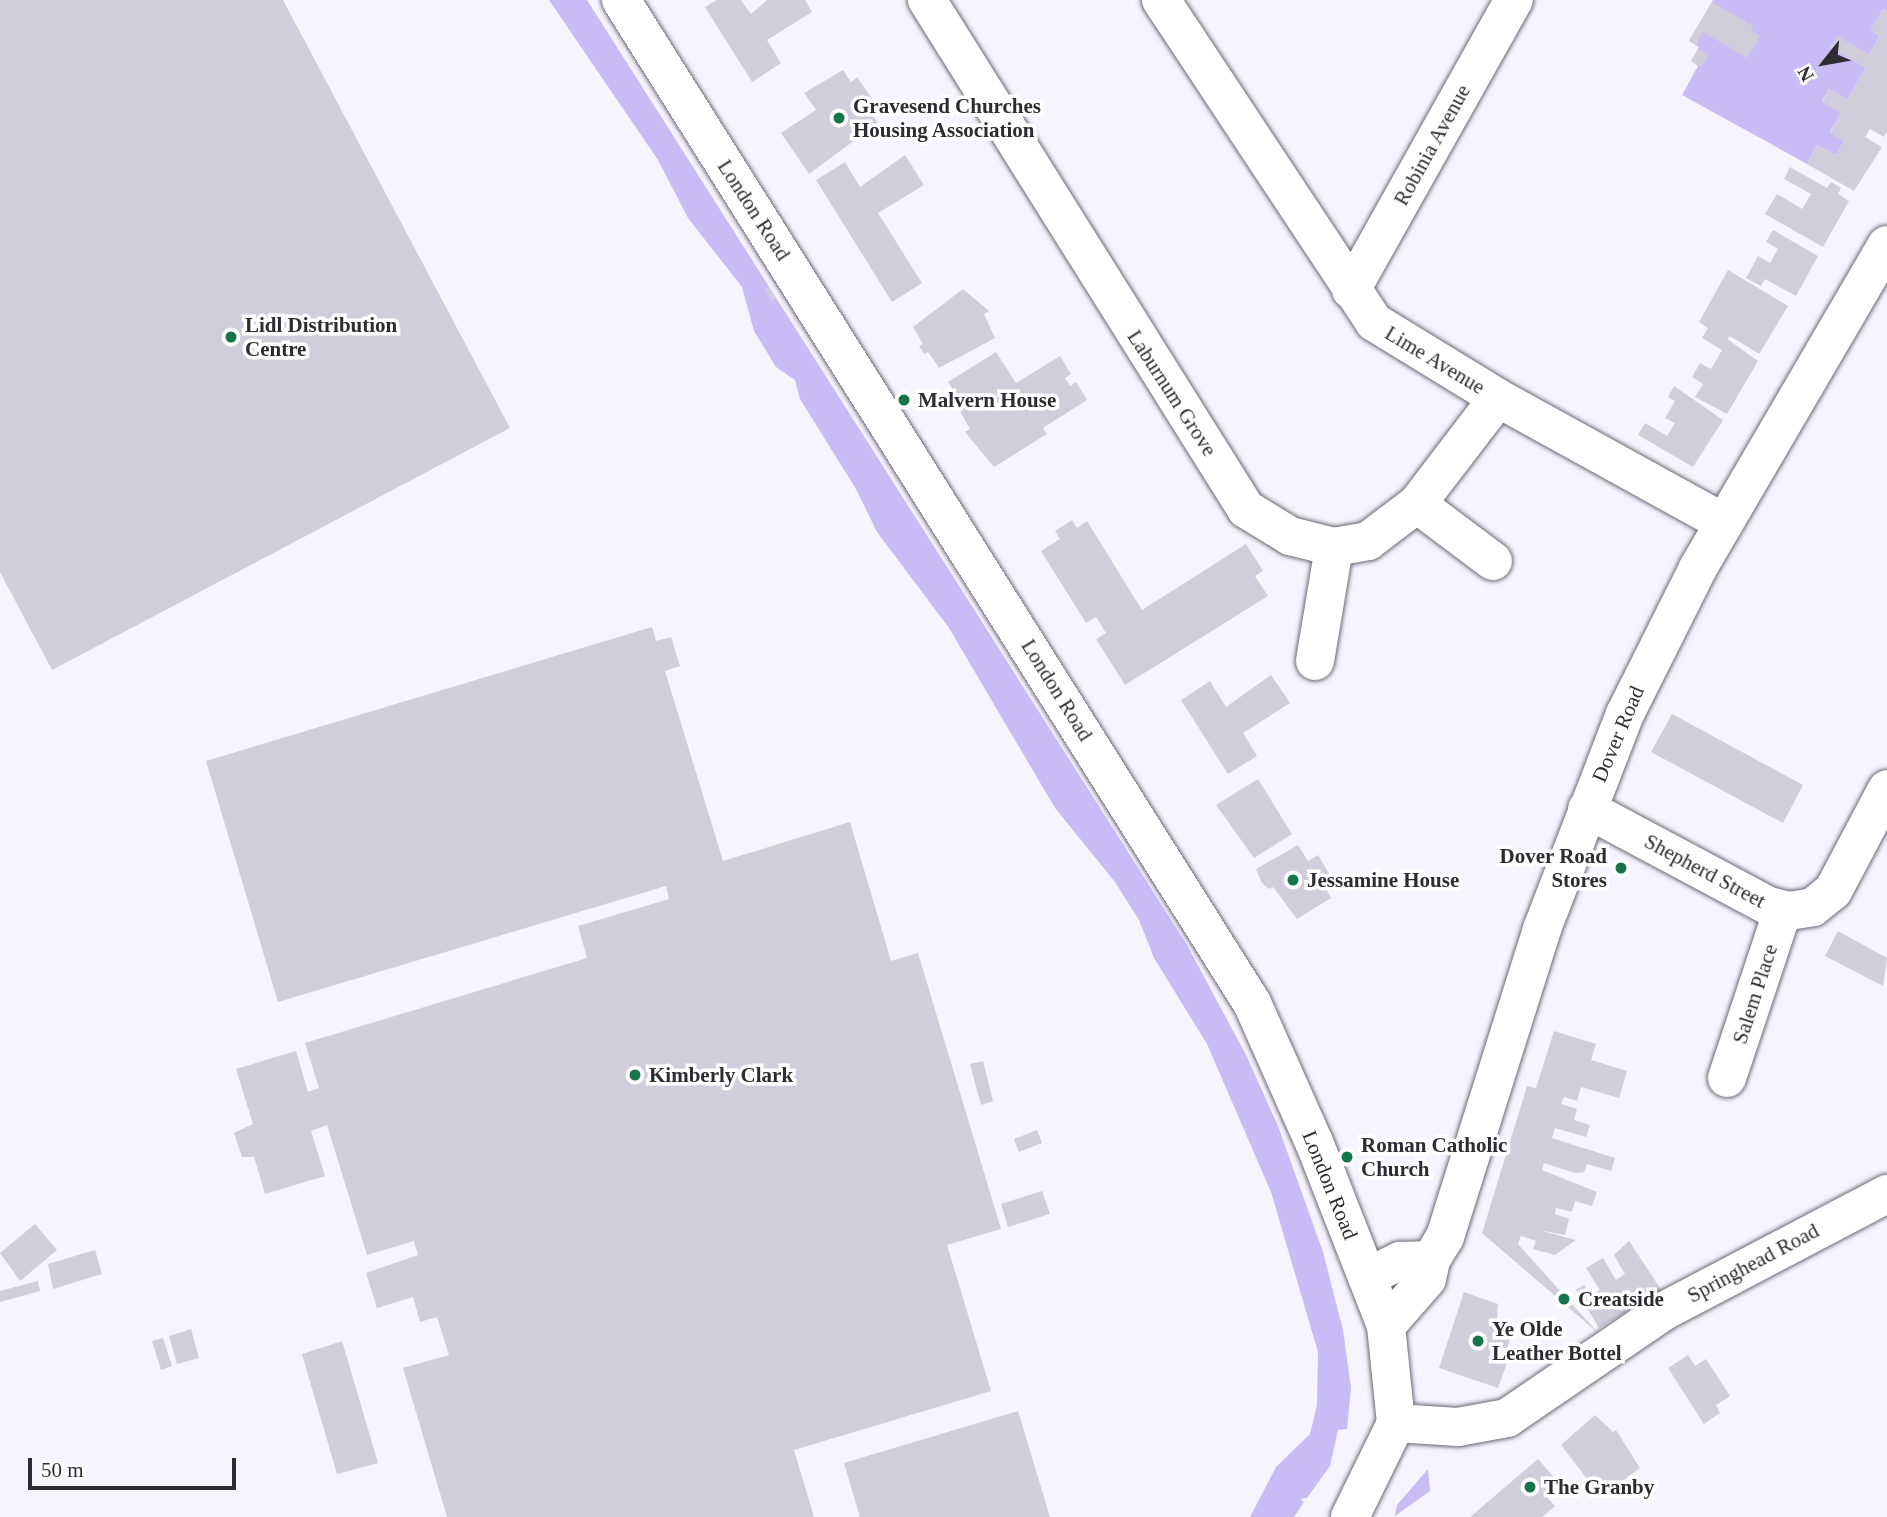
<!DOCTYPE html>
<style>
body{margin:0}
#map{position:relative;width:1887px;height:1517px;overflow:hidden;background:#f6f4fe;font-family:"Times New Roman",serif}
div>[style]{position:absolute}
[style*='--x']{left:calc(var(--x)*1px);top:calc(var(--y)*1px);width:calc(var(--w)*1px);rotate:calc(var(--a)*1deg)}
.green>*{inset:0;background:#c8bcf6}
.building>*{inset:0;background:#d0cedb}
.roads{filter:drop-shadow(0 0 2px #6b6974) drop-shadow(0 0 2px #6b6974)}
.minor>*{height:38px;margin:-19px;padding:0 19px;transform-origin:19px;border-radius:19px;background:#fff}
.major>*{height:38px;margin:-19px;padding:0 19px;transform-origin:19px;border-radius:19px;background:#fff}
.dots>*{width:19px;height:19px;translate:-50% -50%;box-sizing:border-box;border:4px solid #fff;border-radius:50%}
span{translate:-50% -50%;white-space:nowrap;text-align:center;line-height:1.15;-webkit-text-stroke:7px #fff;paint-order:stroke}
.poi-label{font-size:21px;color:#2d2c31;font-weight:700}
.left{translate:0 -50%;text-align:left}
.right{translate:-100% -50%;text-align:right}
.street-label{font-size:21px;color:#2d2c31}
.north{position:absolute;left:1789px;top:28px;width:70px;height:70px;-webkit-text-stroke:5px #fff;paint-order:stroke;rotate:239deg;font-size:19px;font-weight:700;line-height:28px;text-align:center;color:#2d2c31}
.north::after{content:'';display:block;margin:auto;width:24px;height:32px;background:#2d2c31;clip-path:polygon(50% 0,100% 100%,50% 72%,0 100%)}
.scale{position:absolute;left:28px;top:1458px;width:208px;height:32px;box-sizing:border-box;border:4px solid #2d2c31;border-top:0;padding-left:9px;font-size:21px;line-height:24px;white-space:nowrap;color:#2d2c31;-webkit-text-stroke:5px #fff;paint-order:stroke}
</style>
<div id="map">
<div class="green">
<i style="clip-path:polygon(549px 0,587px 0,1187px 945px,1246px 1055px,1278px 1126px,1323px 1252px,1343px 1330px,1351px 1388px,1347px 1429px,1338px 1430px,1330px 1466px,1307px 1498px,1300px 1499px,1304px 1502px,1294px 1517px,1250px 1517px,1276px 1467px,1310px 1434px,1317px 1405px,1318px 1352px,1271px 1192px,1207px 1044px,1154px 958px,1139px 920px,1115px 882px,1055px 808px,949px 628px,877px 532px,856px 489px,800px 399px,795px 380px,776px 367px,754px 331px,742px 287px,688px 218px,658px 160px)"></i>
<i style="clip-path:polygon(1713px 0,1887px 0,1887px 11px,1883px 9px,1871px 30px,1880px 36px,1869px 55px,1838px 37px,1831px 47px,1866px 68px,1847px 100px,1829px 89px,1822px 101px,1841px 113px,1830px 132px,1844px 141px,1836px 155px,1817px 145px,1807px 164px,1682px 95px,1698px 66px,1691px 61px,1699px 47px,1689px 41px)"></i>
<i style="clip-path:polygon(1428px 1469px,1430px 1491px,1395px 1516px,1397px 1505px)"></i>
</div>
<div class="building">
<i style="clip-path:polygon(0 0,283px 0,510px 428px,52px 670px,0 572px)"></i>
<i style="clip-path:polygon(717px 0,741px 0,751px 14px,767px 0,805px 0,812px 12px,767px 40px,781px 63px,752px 82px,705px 7px)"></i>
<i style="clip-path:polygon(1712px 2px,1753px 26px,1751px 30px,1760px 36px,1747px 58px,1703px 32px,1696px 45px,1689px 41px)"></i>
<i style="clip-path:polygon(1883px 9px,1887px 11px,1887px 131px,1884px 137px,1870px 129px,1865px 137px,1882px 147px,1854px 191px,1807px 164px,1817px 145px,1836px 155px,1844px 141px,1830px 133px,1841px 113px,1822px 102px,1829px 89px,1847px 100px,1866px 68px,1831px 48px,1837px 36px,1869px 55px,1880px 36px,1871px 30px)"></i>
<i style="clip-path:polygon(1698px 49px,1708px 55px,1701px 67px,1691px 61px)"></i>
<i style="clip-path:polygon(843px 70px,851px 82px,857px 77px,879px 109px,871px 114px,878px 123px,809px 174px,781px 133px,816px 110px,804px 93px)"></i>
<i style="clip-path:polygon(905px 155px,924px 185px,878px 213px,922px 283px,892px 302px,816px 180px,845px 162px,860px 187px)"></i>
<i style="clip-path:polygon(1790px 167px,1827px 188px,1831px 182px,1841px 188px,1838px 194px,1849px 201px,1823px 247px,1765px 214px,1777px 194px,1802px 209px,1811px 194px,1784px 179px)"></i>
<i style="clip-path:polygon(1773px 230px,1818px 256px,1796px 296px,1765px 279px,1761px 286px,1746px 278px,1758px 256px,1770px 263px,1778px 249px,1766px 242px)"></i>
<i style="clip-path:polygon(1728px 270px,1788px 306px,1759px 354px,1730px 336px,1727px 339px,1758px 361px,1727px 414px,1695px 397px,1703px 384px,1692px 377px,1700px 363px,1711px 369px,1722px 350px,1702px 338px,1708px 328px,1699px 322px)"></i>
<i style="clip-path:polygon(769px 287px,776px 298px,772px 301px,765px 290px)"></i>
<i style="clip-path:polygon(963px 289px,989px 311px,984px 314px,995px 338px,939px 368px,928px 352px,924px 354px,919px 346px,923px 344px,913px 327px)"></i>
<i style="clip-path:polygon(996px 352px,1016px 383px,1060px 356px,1071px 374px,1065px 378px,1070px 386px,1076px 382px,1087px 400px,1043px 428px,1047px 434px,994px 467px,965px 432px,970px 429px,958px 408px,962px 405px,948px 382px)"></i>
<i style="clip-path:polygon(1674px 386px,1723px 420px,1693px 467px,1638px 435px,1645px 423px,1667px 436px,1675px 423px,1665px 418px,1675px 401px,1668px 397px)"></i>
<i style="clip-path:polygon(1072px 520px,1077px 528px,1087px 521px,1142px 610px,1246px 544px,1263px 571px,1255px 576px,1268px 596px,1125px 685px,1096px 639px,1106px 633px,1096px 617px,1086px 623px,1041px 551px,1060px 539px,1055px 531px)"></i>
<i style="clip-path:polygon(652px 627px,656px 641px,671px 637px,680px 666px,665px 671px,723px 861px,850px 822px,891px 961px,918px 953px,1001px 1229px,947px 1245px,991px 1391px,794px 1450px,814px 1517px,447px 1517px,403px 1368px,449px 1355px,437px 1317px,420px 1322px,413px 1297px,377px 1308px,366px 1273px,418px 1255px,414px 1241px,367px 1255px,327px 1125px,311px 1131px,325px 1176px,265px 1194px,254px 1157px,242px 1157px,234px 1133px,253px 1124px,236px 1069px,296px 1051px,308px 1092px,319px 1088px,305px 1043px,587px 958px,578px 926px,669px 899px,666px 886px,278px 1002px,206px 761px)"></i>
<i style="clip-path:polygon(1271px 675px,1290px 703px,1243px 733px,1257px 756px,1228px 774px,1181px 700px,1210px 681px,1226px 707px)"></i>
<i style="clip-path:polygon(1672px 714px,1803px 785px,1783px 823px,1651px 752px)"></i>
<i style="clip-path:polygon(1258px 779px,1292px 834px,1254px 858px,1216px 805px)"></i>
<i style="clip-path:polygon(1298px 845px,1308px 861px,1318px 855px,1331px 877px,1322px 882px,1331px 898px,1297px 919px,1273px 887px,1269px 889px,1262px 883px,1256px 869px)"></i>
<i style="clip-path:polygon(1838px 931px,1887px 958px,1883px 986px,1825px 956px)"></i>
<i style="clip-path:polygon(1554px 1031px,1596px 1044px,1591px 1060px,1627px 1071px,1619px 1098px,1581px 1087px,1577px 1101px,1564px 1097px,1561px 1104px,1577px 1109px,1574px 1120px,1590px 1125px,1586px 1137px,1555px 1128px,1552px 1138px,1615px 1158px,1611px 1171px,1587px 1164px,1584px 1172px,1575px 1173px,1544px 1163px,1542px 1170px,1597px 1192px,1592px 1206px,1575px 1201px,1572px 1212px,1556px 1208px,1555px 1214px,1569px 1219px,1565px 1235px,1539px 1230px,1576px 1240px,1555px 1255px,1533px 1249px,1536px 1241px,1521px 1236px,1518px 1244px,1598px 1333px,1482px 1233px,1527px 1086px,1536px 1088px)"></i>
<i style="clip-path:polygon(983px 1061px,993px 1101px,981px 1105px,970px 1064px)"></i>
<i style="clip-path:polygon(1037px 1130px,1042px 1143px,1019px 1152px,1014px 1139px)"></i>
<i style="clip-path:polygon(1042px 1191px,1050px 1214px,1008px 1227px,1001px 1204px)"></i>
<i style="clip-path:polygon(35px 1224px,57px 1250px,20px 1281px,0 1253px)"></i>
<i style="clip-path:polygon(1629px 1241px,1662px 1291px,1599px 1328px,1576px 1290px,1584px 1285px,1590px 1296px,1600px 1290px,1586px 1268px,1603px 1258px,1616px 1280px,1625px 1274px,1614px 1255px)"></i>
<i style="clip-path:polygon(95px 1250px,102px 1274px,53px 1289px,48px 1264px)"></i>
<i style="clip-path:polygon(38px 1281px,40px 1291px,0 1302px,0 1291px)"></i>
<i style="clip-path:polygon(1464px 1292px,1498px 1304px,1496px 1330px,1511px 1335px,1507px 1349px,1499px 1346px,1495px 1359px,1507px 1363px,1498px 1388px,1439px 1368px)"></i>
<i style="clip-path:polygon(191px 1329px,199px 1358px,177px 1364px,169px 1336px)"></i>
<i style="clip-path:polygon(163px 1338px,172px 1366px,161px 1370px,152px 1341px)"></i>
<i style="clip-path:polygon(342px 1341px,378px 1463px,337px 1474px,302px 1354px)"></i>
<i style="clip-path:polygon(1688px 1355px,1695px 1366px,1706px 1359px,1730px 1396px,1716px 1405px,1720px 1413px,1704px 1424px,1668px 1368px)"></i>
<i style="clip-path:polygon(1018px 1411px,1050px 1517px,860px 1517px,844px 1463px)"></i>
<i style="clip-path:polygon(1595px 1415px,1613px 1432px,1616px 1430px,1640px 1468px,1601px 1497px,1561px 1445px)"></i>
<i style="clip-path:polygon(1538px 1459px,1559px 1483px,1545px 1495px,1555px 1506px,1542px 1517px,1470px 1517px)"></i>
</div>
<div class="roads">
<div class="minor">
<i style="--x:927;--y:0;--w:601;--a:57.92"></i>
<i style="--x:1246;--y:509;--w:52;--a:31.5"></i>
<i style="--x:1290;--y:536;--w:45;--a:14"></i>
<i style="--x:1334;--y:547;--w:35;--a:-10"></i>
<i style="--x:1368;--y:541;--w:61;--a:-37.1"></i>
<i style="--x:1417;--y:504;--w:133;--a:-52.6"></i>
<i style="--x:1161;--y:0;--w:386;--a:56.5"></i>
<i style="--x:1374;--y:322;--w:145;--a:31.5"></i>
<i style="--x:1498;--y:398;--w:258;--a:28.9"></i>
<i style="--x:1351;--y:290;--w:333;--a:-60.7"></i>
<i style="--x:1417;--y:504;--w:95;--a:36.9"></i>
<i style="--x:1315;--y:661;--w:116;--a:-80.5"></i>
<i style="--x:1587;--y:809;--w:206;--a:28.1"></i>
<i style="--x:1769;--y:906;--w:21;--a:14"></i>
<i style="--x:1789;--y:911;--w:24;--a:-9"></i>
<i style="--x:1813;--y:907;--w:26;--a:-39"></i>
<i style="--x:1833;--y:891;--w:115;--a:-62.1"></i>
<i style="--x:1727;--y:1078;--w:177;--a:-71.6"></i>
<i style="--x:1367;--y:1277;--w:37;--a:-26"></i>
<i style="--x:1400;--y:1261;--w:31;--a:-2"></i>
<i style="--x:1386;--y:1326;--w:62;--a:-48.9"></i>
<i style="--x:1427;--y:1279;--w:19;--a:-78"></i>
<i style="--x:1431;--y:1260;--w:27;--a:-59"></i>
<i style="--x:1445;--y:1237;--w:323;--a:-72.5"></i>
<i style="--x:1542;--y:929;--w:230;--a:-68.9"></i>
<i style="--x:1625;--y:714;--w:163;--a:-63.4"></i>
<i style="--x:1698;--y:568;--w:374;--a:-59.7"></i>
<i style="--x:1396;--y:1423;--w:62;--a:3.7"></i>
<i style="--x:1458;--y:1427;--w:50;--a:-10.4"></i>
<i style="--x:1507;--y:1418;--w:190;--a:-34.3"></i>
<i style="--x:1664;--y:1311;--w:252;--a:-27.7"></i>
</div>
<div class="major">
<i style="--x:621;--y:0;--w:1185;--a:57.83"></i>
<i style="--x:1252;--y:1003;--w:152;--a:66"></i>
<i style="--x:1314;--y:1142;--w:198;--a:68.6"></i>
<i style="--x:1386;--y:1326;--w:98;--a:84.1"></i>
<i style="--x:1396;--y:1423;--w:105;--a:116.1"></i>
</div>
</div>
<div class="dots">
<i style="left:839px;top:118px;background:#16754c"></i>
<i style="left:231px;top:337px;background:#16754c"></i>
<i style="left:904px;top:400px;background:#16754c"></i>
<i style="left:1621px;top:868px;background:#16754c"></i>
<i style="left:1293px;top:880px;background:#16754c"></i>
<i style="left:635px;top:1075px;background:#16754c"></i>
<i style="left:1347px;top:1157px;background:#16754c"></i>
<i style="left:1564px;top:1299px;background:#16754c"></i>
<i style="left:1478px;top:1341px;background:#16754c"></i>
<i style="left:1530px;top:1487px;background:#16754c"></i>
</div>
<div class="poi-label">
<span class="left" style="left:853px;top:118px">Gravesend Churches<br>Housing Association</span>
<span class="left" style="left:245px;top:337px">Lidl Distribution<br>Centre</span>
<span class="left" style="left:918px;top:400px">Malvern House</span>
<span class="right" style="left:1607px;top:868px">Dover Road<br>Stores</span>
<span class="left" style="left:1307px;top:880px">Jessamine House</span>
<span class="left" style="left:649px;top:1075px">Kimberly Clark</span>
<span class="left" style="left:1361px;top:1157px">Roman Catholic<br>Church</span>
<span class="left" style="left:1578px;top:1299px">Creatside</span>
<span class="left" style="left:1492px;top:1341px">Ye Olde<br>Leather Bottel</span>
<span class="left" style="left:1544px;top:1487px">The Granby</span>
</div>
<div class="street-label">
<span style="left:1432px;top:145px;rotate:-61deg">Robinia Avenue</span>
<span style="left:754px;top:210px;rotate:57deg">London Road</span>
<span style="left:1435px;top:360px;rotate:31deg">Lime Avenue</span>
<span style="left:1172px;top:393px;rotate:57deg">Laburnum Grove</span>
<span style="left:1057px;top:690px;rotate:58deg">London Road</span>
<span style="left:1618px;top:734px;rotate:-67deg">Dover Road</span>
<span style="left:1705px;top:871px;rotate:28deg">Shepherd Street</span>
<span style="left:1755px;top:994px;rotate:-72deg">Salem Place</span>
<span style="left:1330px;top:1185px;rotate:68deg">London Road</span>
<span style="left:1753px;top:1263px;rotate:-28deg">Springhead Road</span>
</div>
<div class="north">N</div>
<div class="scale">50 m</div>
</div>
